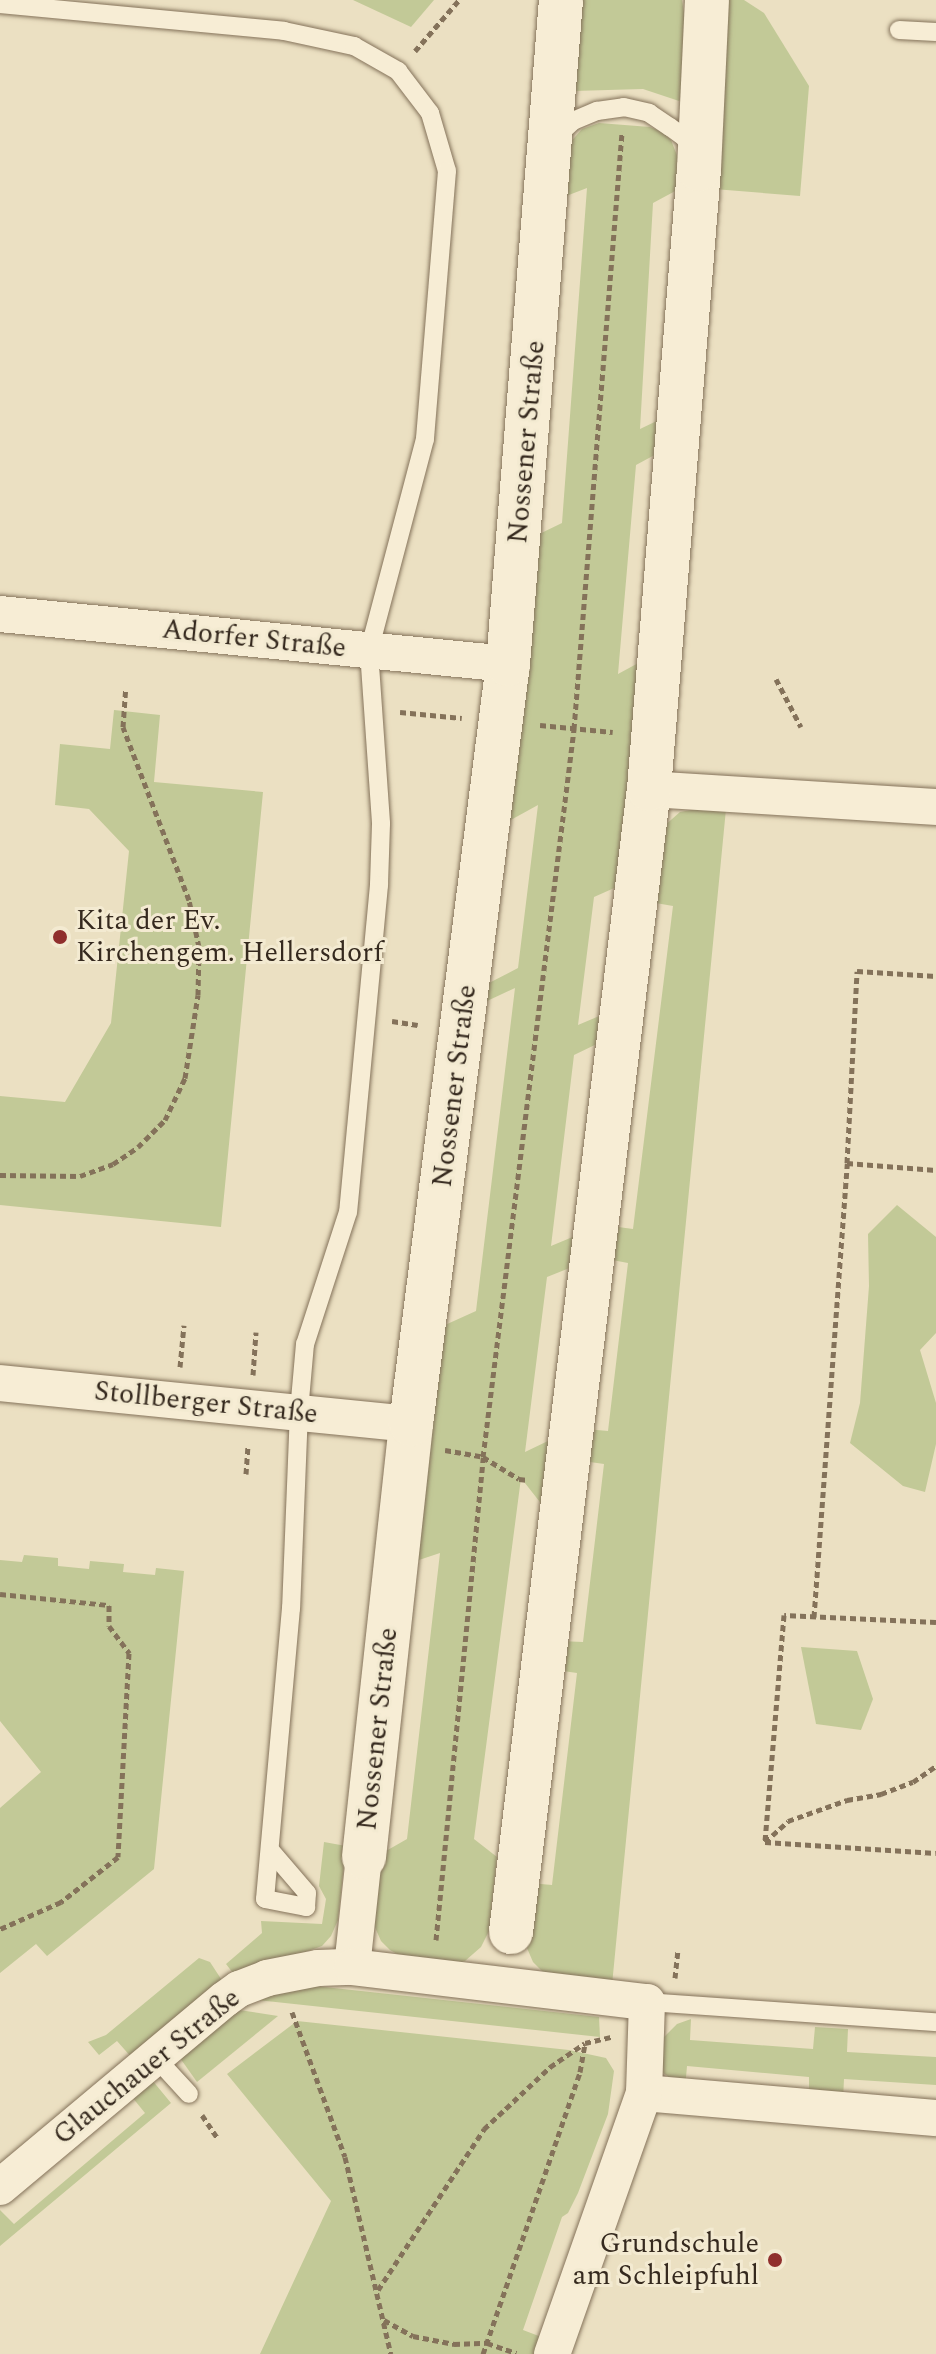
<!DOCTYPE html>
<meta charset="utf-8">
<style>
body{margin:0}
#map{position:relative;width:936px;height:2354px;overflow:hidden;background:#ebe0c2;font-family:Spectral,serif}
div>[style]{position:absolute}
[style*='--x']{left:calc(var(--x)*1px);top:calc(var(--y)*1px);width:calc(var(--w)*1px);rotate:calc(var(--a)*1deg)}
.green>*{inset:0;background:#c2c997}
.path>*{height:5px;margin-top:-2.5px;transform-origin:0;background:repeating-linear-gradient(90deg,#84725a 0 6px,transparent 0 10px)}
.roads{filter:drop-shadow(0 0 2px #84725a) drop-shadow(0 0 2px #84725a)}
.lane>*{height:18px;margin:-9px;padding:0 9px;transform-origin:9px;border-radius:9px;background:#f7edd5}
.street>*{height:36px;margin:-18px;padding:0 18px;transform-origin:18px;border-radius:18px;background:#f7edd5}
.secondary>*{height:44px;margin:-22px;padding:0 22px;transform-origin:22px;border-radius:22px;background:#f7edd5}
.dots>*{width:22px;height:22px;translate:-50% -50%;box-sizing:border-box;border:4px solid #f3ead1;border-radius:50%}
span{translate:-50% -50%;white-space:nowrap;text-align:center;line-height:1.15;-webkit-text-stroke:6px #f3ead1;paint-order:stroke}
.street-label{font-size:28px;color:#35291e}
.poi-label{font-size:28px;color:#35291e}
.left{translate:0 -50%;text-align:left}
.right{translate:-100% -50%;text-align:right}
</style>
<div id="map">
<div class="green">
<i style="clip-path:polygon(353px 0,434px 0,411px 27px)"></i>
<i style="clip-path:polygon(582px 0,682px 0,689px 44px,684px 96px,679px 101px,643px 89px,573px 91px)"></i>
<i style="clip-path:polygon(726px 0,744px 0,764px 13px,809px 86px,800px 196px,714px 189px)"></i>
<i style="clip-path:polygon(599px 123px,650px 127px,662px 132px,671px 140px,680px 163px,679px 189px,653px 203px,640px 429px,665px 417px,662px 451px,636px 465px,618px 674px,642px 661px,621px 885px,594px 897px,578px 1025px,604px 1014px,601px 1042px,574px 1055px,551px 1246px,575px 1236px,572px 1267px,547px 1277px,525px 1452px,550px 1440px,543px 1506px,521px 1478px,474px 1839px,497px 1857px,489px 1931px,481px 1947px,465px 1961px,447px 1966px,406px 1959px,390px 1950px,381px 1941px,370px 1916px,379px 1855px,407px 1839px,440px 1553px,416px 1561px,445px 1325px,476px 1311px,515px 988px,485px 1002px,487px 984px,518px 968px,538px 805px,507px 822px,533px 537px,562px 523px,587px 188px,561px 198px,568px 145px,582px 129px)"></i>
<i style="clip-path:polygon(114px 710px,160px 715px,154px 782px,263px 792px,221px 1227px,0 1205px,0 1096px,65px 1102px,111px 1023px,129px 851px,89px 809px,55px 805px,60px 744px,110px 749px)"></i>
<i style="clip-path:polygon(702px 808px,726px 809px,612px 1985px,543px 1972px,533px 1962px,524px 1941px,530px 1883px,552px 1885px,577px 1673px,556px 1670px,559px 1641px,583px 1642px,604px 1464px,583px 1461px,586px 1429px,608px 1431px,628px 1263px,607px 1259px,611px 1226px,633px 1229px,673px 906px,650px 902px,663px 827px,680px 812px)"></i>
<i style="clip-path:polygon(897px 1205px,936px 1237px,936px 1333px,920px 1350px,936px 1403px,936px 1444px,925px 1492px,903px 1486px,850px 1443px,860px 1403px,869px 1286px,868px 1234px)"></i>
<i style="clip-path:polygon(24px 1555px,58px 1558px,58px 1566px,89px 1569px,90px 1561px,124px 1564px,123px 1572px,155px 1575px,156px 1568px,184px 1571px,154px 1869px,47px 1956px,36px 1944px,0 1973px,0 1808px,41px 1772px,0 1721px,0 1560px,22px 1562px)"></i>
<i style="clip-path:polygon(801px 1647px,857px 1651px,873px 1699px,861px 1730px,816px 1724px)"></i>
<i style="clip-path:polygon(324px 1842px,346px 1846px,338px 1920px,331px 1936px,322px 1946px,236px 1977px,226px 1964px,262px 1933px,261px 1921px,322px 1924px,326px 1899px,319px 1886px)"></i>
<i style="clip-path:polygon(199px 1958px,210px 1962px,225px 1985px,132px 2058px,117px 2041px,99px 2055px,88px 2042px,106px 2035px)"></i>
<i style="clip-path:polygon(306px 1985px,599px 2017px,600px 2037px,257px 2000px)"></i>
<i style="clip-path:polygon(239px 2010px,278px 2016px,197px 2082px,180px 2058px)"></i>
<i style="clip-path:polygon(691px 2019px,690px 2040px,813px 2049px,815px 2027px,848px 2029px,847px 2052px,936px 2057px,936px 2085px,844px 2079px,843px 2100px,809px 2097px,809px 2077px,687px 2066px,685px 2089px,662px 2072px,660px 2041px,677px 2024px)"></i>
<i style="clip-path:polygon(297px 2021px,569px 2050px,606px 2058px,614px 2071px,608px 2114px,578px 2193px,568px 2213px,562px 2217px,523px 2330px,544px 2338px,538px 2354px,260px 2354px,331px 2201px,227px 2074px)"></i>
<i style="clip-path:polygon(152px 2080px,171px 2103px,0 2246px,0 2210px,14px 2224px,145px 2113px,132px 2097px)"></i>
</div>
<div class="path">
<i style="--x:415;--y:51;--w:67;--a:-49.2"></i>
<i style="--x:776;--y:679;--w:54;--a:62.5"></i>
<i style="--x:400;--y:712;--w:62;--a:5.5"></i>
<i style="--x:540;--y:725;--w:73;--a:5.5"></i>
<i style="--x:392;--y:1021;--w:26;--a:9"></i>
<i style="--x:847;--y:1163;--w:89;--a:4.5"></i>
<i style="--x:0;--y:1175;--w:80;--a:0.7"></i>
<i style="--x:80;--y:1176;--w:35;--a:-20"></i>
<i style="--x:113;--y:1164;--w:30;--a:-34"></i>
<i style="--x:138;--y:1147;--w:38;--a:-45"></i>
<i style="--x:165;--y:1120;--w:47;--a:-64.5"></i>
<i style="--x:185;--y:1078;--w:84;--a:-81.1"></i>
<i style="--x:198;--y:995;--w:48;--a:-88.8"></i>
<i style="--x:199;--y:947;--w:48;--a:-102"></i>
<i style="--x:189;--y:900;--w:185;--a:-110.9"></i>
<i style="--x:123;--y:727;--w:39;--a:-86"></i>
<i style="--x:180;--y:1367;--w:42;--a:-84.6"></i>
<i style="--x:253;--y:1375;--w:43;--a:-86"></i>
<i style="--x:445;--y:1450;--w:39;--a:10"></i>
<i style="--x:483;--y:1457;--w:42;--a:31.4"></i>
<i style="--x:519;--y:1479;--w:9;--a:6"></i>
<i style="--x:246;--y:1474;--w:29;--a:-86"></i>
<i style="--x:0;--y:1594;--w:110;--a:5.8"></i>
<i style="--x:109;--y:1605;--w:21;--a:90"></i>
<i style="--x:109;--y:1626;--w:34;--a:53"></i>
<i style="--x:129;--y:1653;--w:204;--a:93.1"></i>
<i style="--x:118;--y:1857;--w:73;--a:141.7"></i>
<i style="--x:61;--y:1902;--w:67;--a:156.1"></i>
<i style="--x:814;--y:1617;--w:455;--a:-85.8"></i>
<i style="--x:847;--y:1163;--w:192;--a:-87"></i>
<i style="--x:857;--y:971;--w:79;--a:3.6"></i>
<i style="--x:936;--y:1622;--w:152;--a:-177.4"></i>
<i style="--x:784;--y:1615;--w:228;--a:94.8"></i>
<i style="--x:765;--y:1842;--w:171;--a:3.7"></i>
<i style="--x:765;--y:1842;--w:31;--a:-42"></i>
<i style="--x:788;--y:1821;--w:63;--a:-19.6"></i>
<i style="--x:847;--y:1800;--w:35;--a:-10"></i>
<i style="--x:881;--y:1794;--w:34;--a:-21"></i>
<i style="--x:913;--y:1782;--w:28;--a:-35"></i>
<i style="--x:436;--y:1940;--w:485;--a:-84.4"></i>
<i style="--x:483;--y:1457;--w:734;--a:-82.87"></i>
<i style="--x:574;--y:729;--w:599;--a:-85.4"></i>
<i style="--x:675;--y:1978;--w:27;--a:-84"></i>
<i style="--x:292;--y:2012;--w:154;--a:69.9"></i>
<i style="--x:345;--y:2157;--w:202;--a:76.9"></i>
<i style="--x:202;--y:2115;--w:29;--a:56"></i>
<i style="--x:378;--y:2290;--w:193;--a:-56.6"></i>
<i style="--x:484;--y:2129;--w:91;--a:-43.2"></i>
<i style="--x:550;--y:2067;--w:42;--a:-34.4"></i>
<i style="--x:384;--y:2320;--w:33;--a:29"></i>
<i style="--x:413;--y:2336;--w:42;--a:11"></i>
<i style="--x:454;--y:2344;--w:33;--a:-2"></i>
<i style="--x:487;--y:2343;--w:31;--a:19"></i>
<i style="--x:483;--y:2354;--w:298;--a:-71"></i>
<i style="--x:580;--y:2072;--w:29;--a:-80"></i>
<i style="--x:585;--y:2043;--w:27;--a:-13"></i>
</div>
<div class="roads">
<div class="lane">
<i style="--x:0;--y:4;--w:285;--a:5.4"></i>
<i style="--x:284;--y:31;--w:72;--a:12.1"></i>
<i style="--x:354;--y:46;--w:51;--a:29.6"></i>
<i style="--x:398;--y:71;--w:53;--a:52.7"></i>
<i style="--x:430;--y:113;--w:60;--a:73.7"></i>
<i style="--x:447;--y:171;--w:269;--a:94.7"></i>
<i style="--x:425;--y:439;--w:219;--a:104.8"></i>
<i style="--x:369;--y:651;--w:173;--a:86"></i>
<i style="--x:381;--y:824;--w:61;--a:91.9"></i>
<i style="--x:379;--y:885;--w:328;--a:95.4"></i>
<i style="--x:348;--y:1212;--w:139;--a:108"></i>
<i style="--x:305;--y:1344;--w:67;--a:95.1"></i>
<i style="--x:299;--y:1411;--w:197;--a:92.3"></i>
<i style="--x:291;--y:1608;--w:292;--a:95.1"></i>
<i style="--x:265;--y:1899;--w:42;--a:11"></i>
<i style="--x:306;--y:1907;--w:14;--a:-86"></i>
<i style="--x:307;--y:1893;--w:55;--a:-130.6"></i>
<i style="--x:899;--y:30;--w:37;--a:3"></i>
<i style="--x:558;--y:135;--w:21;--a:-43"></i>
<i style="--x:573;--y:121;--w:26;--a:-23"></i>
<i style="--x:597;--y:111;--w:27;--a:-8"></i>
<i style="--x:624;--y:107;--w:26;--a:13"></i>
<i style="--x:649;--y:113;--w:25;--a:34"></i>
<i style="--x:670;--y:127;--w:19;--a:36"></i>
<i style="--x:685;--y:138;--w:15;--a:67"></i>
<i style="--x:647;--y:2002;--w:290;--a:4"></i>
<i style="--x:155;--y:2057;--w:50;--a:47.4"></i>
</div>
<div class="street">
<i style="--x:0;--y:614;--w:510;--a:5.62"></i>
<i style="--x:649;--y:789;--w:288;--a:3.6"></i>
<i style="--x:0;--y:1383;--w:413;--a:5.7"></i>
<i style="--x:352;--y:1967;--w:111;--a:-83.8"></i>
<i style="--x:644;--y:2093;--w:293;--a:4.9"></i>
<i style="--x:0;--y:2187;--w:293;--a:-39.9"></i>
<i style="--x:225;--y:1999;--w:17;--a:-36"></i>
<i style="--x:239;--y:1989;--w:30;--a:-21"></i>
<i style="--x:267;--y:1978;--w:52;--a:-11.1"></i>
<i style="--x:318;--y:1968;--w:34;--a:-2"></i>
<i style="--x:352;--y:1967;--w:297;--a:6.8"></i>
<i style="--x:647;--y:2002;--w:91;--a:91.9"></i>
<i style="--x:644;--y:2093;--w:277;--a:109.4"></i>
</div>
<div class="secondary">
<i style="--x:364;--y:1857;--w:436;--a:-83.8"></i>
<i style="--x:411;--y:1424;--w:766;--a:-82.73"></i>
<i style="--x:508;--y:664;--w:666;--a:-85.44"></i>
<i style="--x:511;--y:1932;--w:1151;--a:-83.12"></i>
<i style="--x:649;--y:789;--w:622;--a:-85.39"></i>
<i style="--x:699;--y:169;--w:169;--a:-87.3"></i>
</div>
</div>
<div class="dots">
<i style="left:60px;top:937px;background:#902f2d"></i>
<i style="left:775px;top:2260px;background:#902f2d"></i>
</div>
<div class="street-label">
<span style="left:527px;top:442px;rotate:-85deg">Nossener Straße</span>
<span style="left:254px;top:639px;rotate:6deg">Adorfer Straße</span>
<span style="left:455px;top:1086px;rotate:-83deg">Nossener Straße</span>
<span style="left:206px;top:1403px;rotate:6deg">Stollberger Straße</span>
<span style="left:378px;top:1729px;rotate:-84deg">Nossener Straße</span>
<span style="left:147px;top:2067px;rotate:-39deg">Glauchauer Straße</span>
</div>
<div class="poi-label">
<span class="left" style="left:76px;top:937px">Kita der Ev.<br>Kirchengem. Hellersdorf</span>
<span class="right" style="left:759px;top:2260px">Grundschule<br>am Schleipfuhl</span>
</div>
</div>
